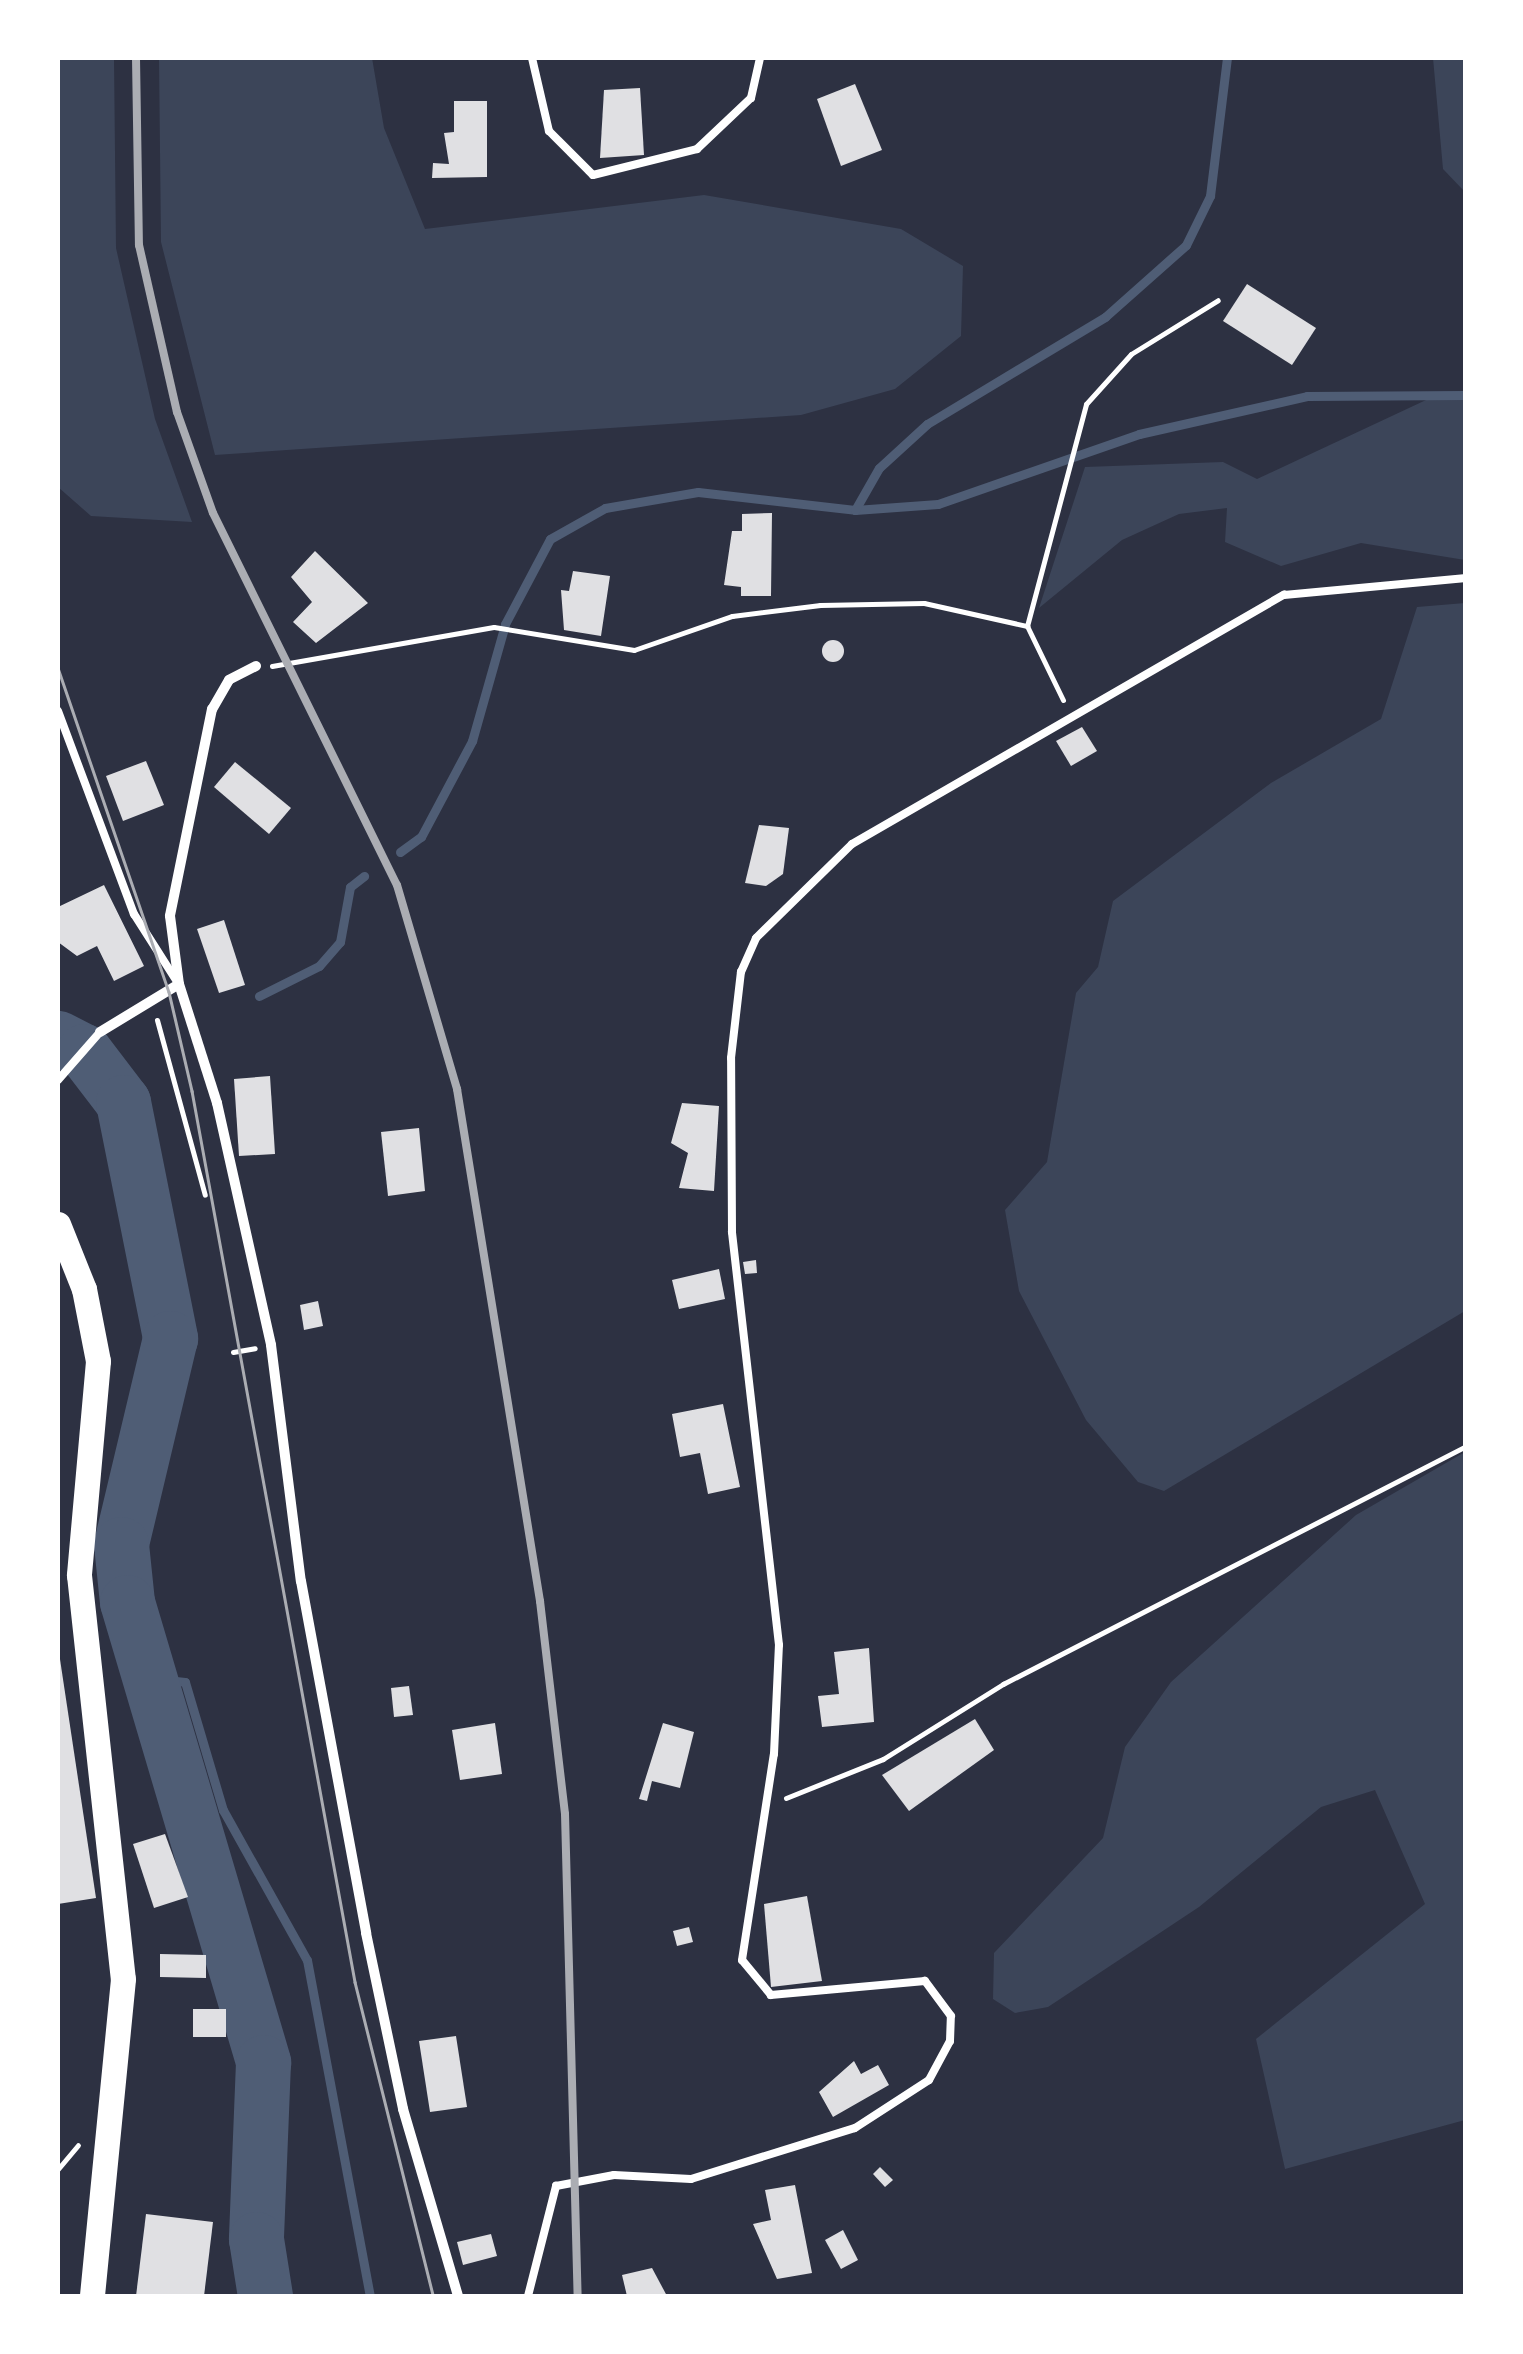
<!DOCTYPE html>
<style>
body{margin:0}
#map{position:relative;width:1523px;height:2354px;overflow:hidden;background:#2d3142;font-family:Montserrat,sans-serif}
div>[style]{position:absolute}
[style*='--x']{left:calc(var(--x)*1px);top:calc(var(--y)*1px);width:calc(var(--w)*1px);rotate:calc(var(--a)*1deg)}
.green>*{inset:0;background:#3c4559}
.stream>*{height:9px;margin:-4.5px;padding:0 4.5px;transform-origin:4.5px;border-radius:4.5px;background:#4f5d75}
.river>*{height:55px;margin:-27.5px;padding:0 27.5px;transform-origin:27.5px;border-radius:27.5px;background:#4f5d75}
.building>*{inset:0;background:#e0e0e3}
.round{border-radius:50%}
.path>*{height:5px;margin:-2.5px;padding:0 2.5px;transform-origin:2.5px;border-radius:2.5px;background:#fff}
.service>*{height:8px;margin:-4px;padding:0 4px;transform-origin:4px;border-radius:4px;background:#fff}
.minor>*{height:10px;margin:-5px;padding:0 5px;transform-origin:5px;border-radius:5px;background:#fff}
.primary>*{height:25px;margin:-12.5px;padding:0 12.5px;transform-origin:12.5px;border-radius:12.5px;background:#fff}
.tram>*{height:2.5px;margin:-1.25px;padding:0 1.25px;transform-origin:1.25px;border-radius:1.25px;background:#abadb3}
.rail>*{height:8px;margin:-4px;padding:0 4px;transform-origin:4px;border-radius:4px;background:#abadb3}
span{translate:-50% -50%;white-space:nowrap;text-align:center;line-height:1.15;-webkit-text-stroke:10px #fff;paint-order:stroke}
.frame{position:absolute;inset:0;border:60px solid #fff;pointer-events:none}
</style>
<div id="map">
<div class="green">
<i style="clip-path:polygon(58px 58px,114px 58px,116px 248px,155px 419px,192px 522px,91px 516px,58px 487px)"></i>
<i style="clip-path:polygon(159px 58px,372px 58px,384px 128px,425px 229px,704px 195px,901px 229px,963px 266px,961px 336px,895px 389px,801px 415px,215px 455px,161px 242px)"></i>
<i style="clip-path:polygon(1433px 58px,1465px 58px,1465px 192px,1443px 169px)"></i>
<i style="clip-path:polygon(1441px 393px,1465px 395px,1465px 560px,1361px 543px,1281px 566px,1225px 542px,1227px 508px,1179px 514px,1122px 540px,1039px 608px,1085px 467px,1223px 462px,1257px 479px)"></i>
<i style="clip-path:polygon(1465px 603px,1465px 1311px,1164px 1491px,1138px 1482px,1086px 1420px,1019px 1291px,1005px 1210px,1047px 1162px,1076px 993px,1098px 967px,1113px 901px,1271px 783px,1381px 719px,1417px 607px)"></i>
<i style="clip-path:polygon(1465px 1452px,1465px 2120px,1285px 2169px,1256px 2039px,1425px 1904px,1375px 1790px,1321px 1807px,1199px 1907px,1048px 2007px,1015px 2013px,993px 1999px,994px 1953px,1103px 1838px,1125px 1747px,1171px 1682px,1356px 1515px)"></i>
</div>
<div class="stream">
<i style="--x:855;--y:510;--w:83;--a:-4.1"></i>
<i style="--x:938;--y:504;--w:213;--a:-19.2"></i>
<i style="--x:1139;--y:434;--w:172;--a:-12.7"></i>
<i style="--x:1307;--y:396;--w:159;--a:-0.4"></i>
<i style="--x:400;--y:852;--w:26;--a:-36"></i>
<i style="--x:421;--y:837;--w:109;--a:-62"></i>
<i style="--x:472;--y:741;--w:122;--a:-74.2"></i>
<i style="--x:505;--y:624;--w:96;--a:-62.1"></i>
<i style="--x:550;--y:539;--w:63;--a:-29.4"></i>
<i style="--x:605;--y:508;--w:94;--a:-9.8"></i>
<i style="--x:698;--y:492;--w:158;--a:6.5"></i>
<i style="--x:855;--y:510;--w:48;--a:-60.3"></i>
<i style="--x:879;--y:468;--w:65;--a:-42.5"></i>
<i style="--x:927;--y:424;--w:208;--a:-31"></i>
<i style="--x:1105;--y:317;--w:108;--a:-41.6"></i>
<i style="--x:1186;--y:245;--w:55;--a:-63.9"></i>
<i style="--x:1210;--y:196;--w:139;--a:-83"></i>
<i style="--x:259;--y:996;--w:67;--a:-26.6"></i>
<i style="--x:319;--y:966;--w:32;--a:-49"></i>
<i style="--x:340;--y:942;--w:56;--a:-79.7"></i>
<i style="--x:350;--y:887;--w:18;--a:-38"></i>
<i style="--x:148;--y:1678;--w:37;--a:6"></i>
<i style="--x:185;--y:1682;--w:134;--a:73.5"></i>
<i style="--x:223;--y:1810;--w:172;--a:60.8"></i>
<i style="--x:307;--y:1960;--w:342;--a:79.4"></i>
</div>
<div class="river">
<i style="--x:58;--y:1038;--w:29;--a:27"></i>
<i style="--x:84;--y:1051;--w:64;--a:52.6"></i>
<i style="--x:123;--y:1102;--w:241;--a:78.7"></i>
<i style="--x:170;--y:1338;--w:212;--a:103.4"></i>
<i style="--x:121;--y:1544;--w:58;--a:84.1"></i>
<i style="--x:127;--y:1602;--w:480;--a:73.5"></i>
<i style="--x:263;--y:2062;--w:177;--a:92.3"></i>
<i style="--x:256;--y:2239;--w:58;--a:81"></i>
</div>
<div class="building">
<i style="clip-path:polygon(855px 84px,882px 150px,841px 166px,817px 99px)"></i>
<i style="clip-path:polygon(640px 88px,644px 155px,600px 158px,604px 90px)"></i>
<i style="clip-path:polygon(454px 101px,487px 101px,487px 177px,432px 178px,433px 163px,449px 164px,444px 133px,454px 132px)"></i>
<i style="clip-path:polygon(1247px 284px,1316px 328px,1292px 365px,1223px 321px)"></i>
<i style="clip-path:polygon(772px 513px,771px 596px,741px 596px,741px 587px,724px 585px,732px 531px,742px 531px,742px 514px)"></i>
<i style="clip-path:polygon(315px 551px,368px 603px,316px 643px,293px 622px,312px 602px,291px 577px)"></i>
<i style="clip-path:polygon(573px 571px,610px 576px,601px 636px,564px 630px,561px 590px,569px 591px)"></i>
<i class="round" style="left:822px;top:640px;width:22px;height:22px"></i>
<i style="clip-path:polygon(1082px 727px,1097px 751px,1071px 766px,1056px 741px)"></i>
<i style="clip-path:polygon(146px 761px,164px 805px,123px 821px,106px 776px)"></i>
<i style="clip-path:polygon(235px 762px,291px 808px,269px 834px,214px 787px)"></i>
<i style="clip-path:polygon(759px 825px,789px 828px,783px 874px,766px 886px,745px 883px)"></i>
<i style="clip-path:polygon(104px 885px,144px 966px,114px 981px,97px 946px,77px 956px,58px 942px,58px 907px)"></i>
<i style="clip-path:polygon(224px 920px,245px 985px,219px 993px,197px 929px)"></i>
<i style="clip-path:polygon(270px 1076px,275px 1154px,239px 1156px,234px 1079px)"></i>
<i style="clip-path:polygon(682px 1103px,719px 1106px,714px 1191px,679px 1188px,688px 1153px,671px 1143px)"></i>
<i style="clip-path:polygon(419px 1128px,425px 1191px,388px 1196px,381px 1132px)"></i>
<i style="clip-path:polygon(756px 1260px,757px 1273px,745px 1274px,743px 1262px)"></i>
<i style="clip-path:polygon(719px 1269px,725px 1299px,679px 1309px,672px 1280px)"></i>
<i style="clip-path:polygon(318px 1301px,323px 1326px,304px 1330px,300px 1305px)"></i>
<i style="clip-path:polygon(723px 1404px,740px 1487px,708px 1494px,700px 1453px,680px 1457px,672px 1414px)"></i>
<i style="clip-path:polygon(58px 1646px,96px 1898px,58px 1904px)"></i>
<i style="clip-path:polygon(869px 1648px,874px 1722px,822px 1727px,818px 1696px,839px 1694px,834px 1652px)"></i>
<i style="clip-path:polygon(409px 1686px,413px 1715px,394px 1717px,391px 1688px)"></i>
<i style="clip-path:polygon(975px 1719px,994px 1750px,909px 1811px,882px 1775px)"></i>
<i style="clip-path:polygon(495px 1723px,502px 1774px,460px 1780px,452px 1730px)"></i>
<i style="clip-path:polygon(663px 1723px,694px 1732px,680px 1788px,652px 1781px,647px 1801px,639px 1799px)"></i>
<i style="clip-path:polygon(165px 1834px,188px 1897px,154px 1908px,133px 1844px)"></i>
<i style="clip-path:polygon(807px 1896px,822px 1981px,771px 1987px,764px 1904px)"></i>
<i style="clip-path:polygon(689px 1927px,693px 1942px,677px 1946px,673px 1931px)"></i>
<i style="clip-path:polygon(160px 1954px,206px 1955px,206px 1978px,160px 1977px)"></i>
<i style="clip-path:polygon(193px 2009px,226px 2009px,226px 2037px,193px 2037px)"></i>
<i style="clip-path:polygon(456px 2036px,467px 2107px,430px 2112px,419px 2041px)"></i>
<i style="clip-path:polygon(854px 2061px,861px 2074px,878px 2065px,889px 2085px,833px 2117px,819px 2092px)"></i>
<i style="clip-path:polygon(880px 2167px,893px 2180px,885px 2187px,873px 2174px)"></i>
<i style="clip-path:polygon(795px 2185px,812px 2273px,777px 2279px,753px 2224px,771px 2220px,765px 2190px)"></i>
<i style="clip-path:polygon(146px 2214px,213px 2222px,204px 2296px,136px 2296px)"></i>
<i style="clip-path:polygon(843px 2230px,858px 2260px,841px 2269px,825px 2240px)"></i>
<i style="clip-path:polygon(491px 2234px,497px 2256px,463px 2265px,457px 2242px)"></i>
<i style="clip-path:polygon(652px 2268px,667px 2296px,627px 2296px,622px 2275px)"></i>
</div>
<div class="path">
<i style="--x:272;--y:666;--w:225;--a:-10"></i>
<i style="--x:494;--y:627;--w:142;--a:9.3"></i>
<i style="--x:634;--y:650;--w:104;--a:-19.1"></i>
<i style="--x:732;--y:616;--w:89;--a:-7.1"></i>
<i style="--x:820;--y:605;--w:104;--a:-1.1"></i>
<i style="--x:924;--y:603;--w:106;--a:12.6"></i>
<i style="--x:1063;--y:700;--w:82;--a:-115.9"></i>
<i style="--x:1027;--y:626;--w:230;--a:-75.1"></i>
<i style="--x:1086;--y:404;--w:67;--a:-48"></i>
<i style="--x:1131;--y:354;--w:102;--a:-31.8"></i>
<i style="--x:157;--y:1020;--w:181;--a:74.7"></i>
<i style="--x:233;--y:1352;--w:22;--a:-10"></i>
<i style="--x:786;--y:1798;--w:105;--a:-21.9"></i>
<i style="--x:883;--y:1759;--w:142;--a:-32"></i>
<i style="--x:1003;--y:1684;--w:521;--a:-27.2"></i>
<i style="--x:58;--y:2169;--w:31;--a:-50"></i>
<i style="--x:1378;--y:2296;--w:35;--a:0"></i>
</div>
<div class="service">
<i style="--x:532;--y:58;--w:75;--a:76.9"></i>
<i style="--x:549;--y:131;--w:62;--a:45"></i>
<i style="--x:593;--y:175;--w:107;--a:-14"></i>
<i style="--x:697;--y:149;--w:74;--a:-43.4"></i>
<i style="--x:751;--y:98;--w:41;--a:-77.3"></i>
<i style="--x:58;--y:711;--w:217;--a:69.5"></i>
<i style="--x:134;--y:914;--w:78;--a:57.5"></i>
<i style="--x:58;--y:1080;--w:64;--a:-48.8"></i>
<i style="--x:528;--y:2296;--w:114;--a:-75.7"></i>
<i style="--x:556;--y:2186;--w:59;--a:-10.7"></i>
<i style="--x:614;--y:2175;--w:77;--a:3"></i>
<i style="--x:691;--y:2179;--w:172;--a:-17.3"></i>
<i style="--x:855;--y:2128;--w:88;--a:-33"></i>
<i style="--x:929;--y:2080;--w:44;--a:-61.7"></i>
<i style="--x:950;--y:2041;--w:25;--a:-88"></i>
<i style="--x:951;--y:2016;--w:44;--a:-126.6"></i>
<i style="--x:925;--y:1981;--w:155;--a:174.8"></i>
<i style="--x:771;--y:1995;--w:45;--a:-129.6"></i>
<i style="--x:742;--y:1960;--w:208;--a:-81.2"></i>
<i style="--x:774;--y:1754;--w:109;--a:-87.4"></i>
<i style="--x:779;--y:1645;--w:416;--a:-96.5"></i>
<i style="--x:732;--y:1232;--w:174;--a:-90.3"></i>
<i style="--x:731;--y:1058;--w:87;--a:-83.4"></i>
<i style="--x:741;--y:972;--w:37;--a:-66"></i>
<i style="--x:756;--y:938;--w:134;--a:-44.4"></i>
<i style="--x:852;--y:844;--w:499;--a:-30"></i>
<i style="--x:1284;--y:595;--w:183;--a:-5.3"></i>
</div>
<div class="minor">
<i style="--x:256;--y:666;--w:30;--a:153"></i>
<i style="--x:229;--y:680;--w:34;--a:120"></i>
<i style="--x:212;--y:709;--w:211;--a:101.5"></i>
<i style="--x:170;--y:916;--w:69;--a:82.5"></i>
<i style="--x:179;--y:984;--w:125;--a:72.3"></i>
<i style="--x:217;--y:1103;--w:248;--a:77.4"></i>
<i style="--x:271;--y:1345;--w:238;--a:82.8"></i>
<i style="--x:301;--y:1581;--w:358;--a:79.5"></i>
<i style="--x:366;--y:1933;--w:180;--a:78.1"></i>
<i style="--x:403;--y:2109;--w:195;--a:73.6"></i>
<i style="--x:100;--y:1032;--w:92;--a:-31.3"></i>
</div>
<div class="primary">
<i style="--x:58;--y:1224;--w:70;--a:68.2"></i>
<i style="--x:84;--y:1289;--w:73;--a:79"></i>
<i style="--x:98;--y:1361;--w:215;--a:95.1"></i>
<i style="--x:79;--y:1575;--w:406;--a:83.8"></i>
<i style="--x:123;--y:1979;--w:319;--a:95.6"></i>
</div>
<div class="tram">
<i style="--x:58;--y:668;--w:342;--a:71.1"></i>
<i style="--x:169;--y:992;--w:102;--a:76.9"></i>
<i style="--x:192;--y:1091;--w:906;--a:79.63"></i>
<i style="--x:355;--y:1982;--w:324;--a:76"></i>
</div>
<div class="rail">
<i style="--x:136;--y:58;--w:187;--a:89.1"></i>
<i style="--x:139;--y:245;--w:171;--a:77.2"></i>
<i style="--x:177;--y:412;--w:107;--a:70.4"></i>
<i style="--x:213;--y:513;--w:415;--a:63.7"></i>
<i style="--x:397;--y:885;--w:213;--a:73.6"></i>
<i style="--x:457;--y:1089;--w:519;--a:80.79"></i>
<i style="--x:540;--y:1601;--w:214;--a:83.3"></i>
<i style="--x:565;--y:1814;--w:482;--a:88.5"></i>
</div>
<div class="frame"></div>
</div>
